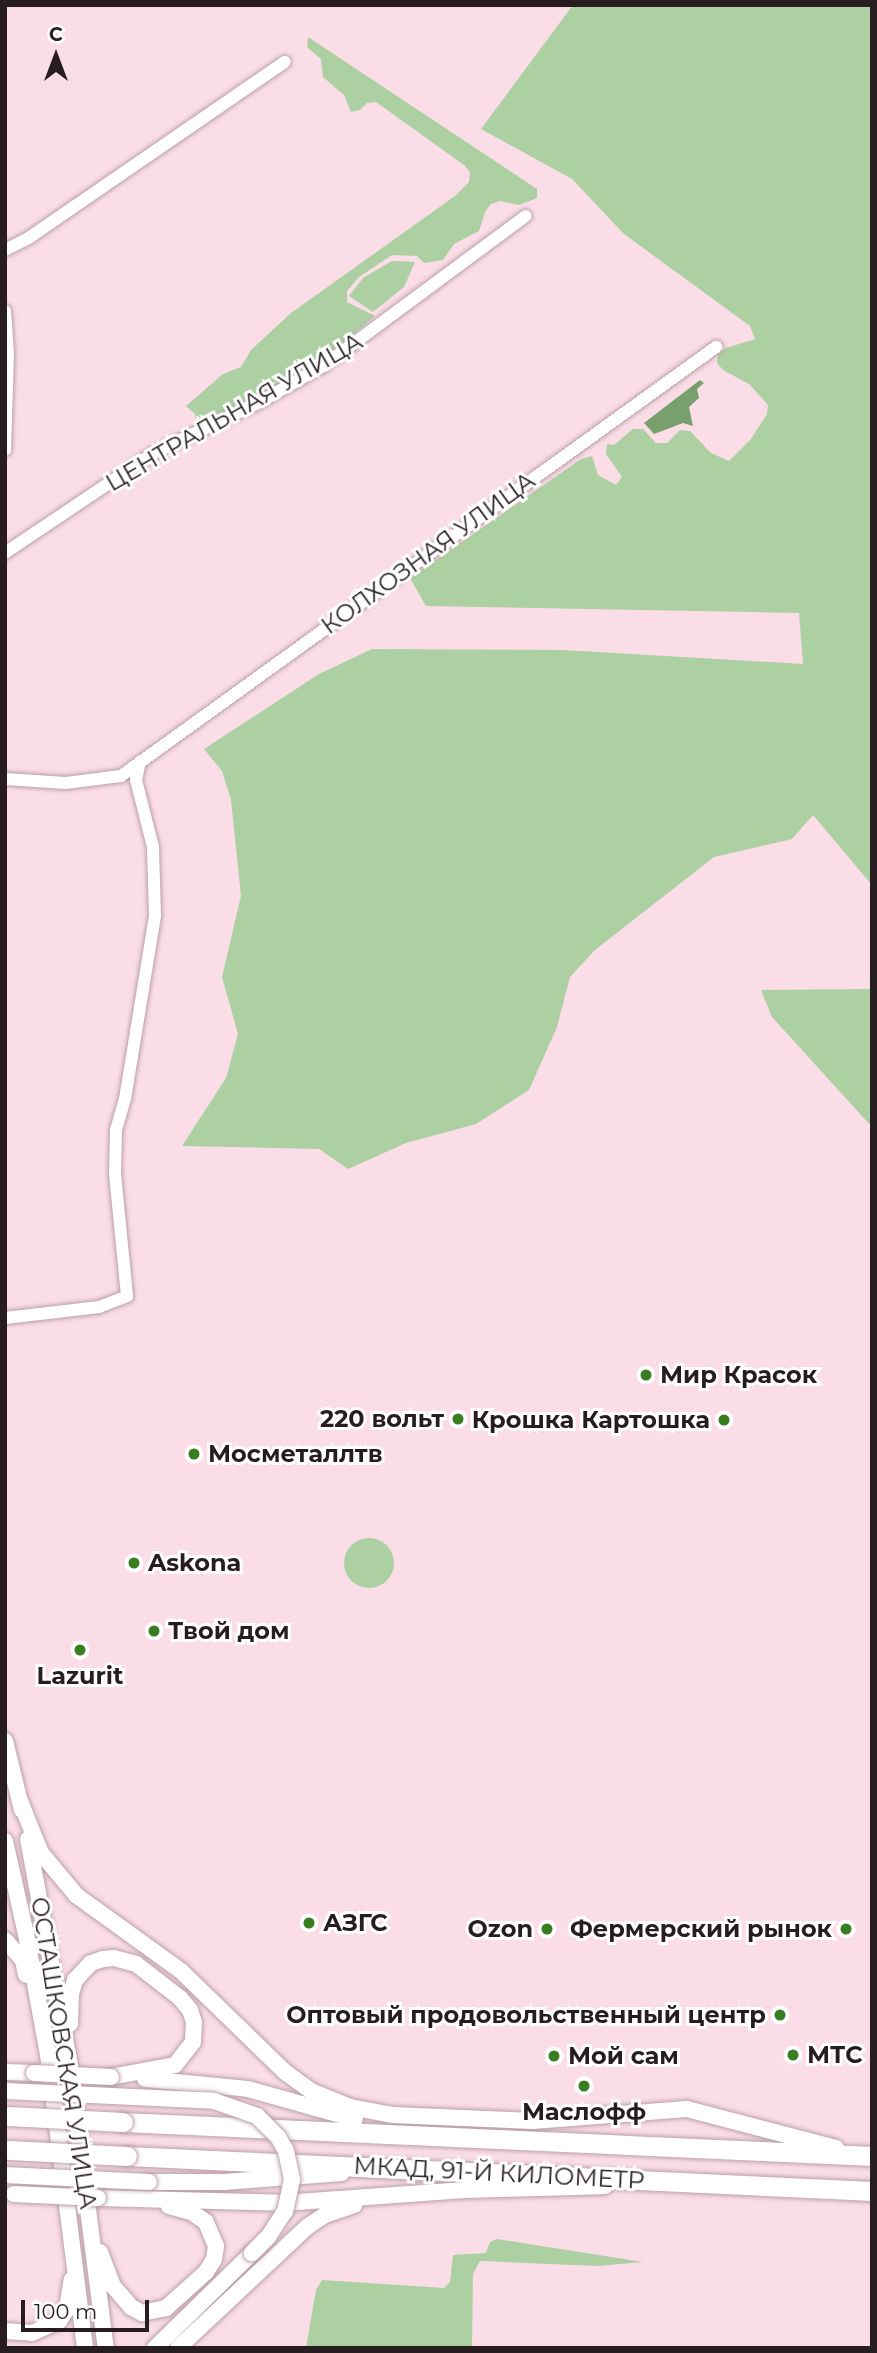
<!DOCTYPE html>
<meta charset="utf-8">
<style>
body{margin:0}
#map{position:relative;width:877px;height:2353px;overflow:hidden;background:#fadde6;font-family:Montserrat,sans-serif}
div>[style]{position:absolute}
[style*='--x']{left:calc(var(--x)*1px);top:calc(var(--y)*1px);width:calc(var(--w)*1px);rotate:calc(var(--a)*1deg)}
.green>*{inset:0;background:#acd0a2}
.round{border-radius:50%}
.water>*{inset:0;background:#78a06d}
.roads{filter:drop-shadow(0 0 2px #bca0a9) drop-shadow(0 0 2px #bca0a9)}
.minor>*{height:12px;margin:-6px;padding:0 6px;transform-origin:6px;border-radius:6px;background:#fff}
.major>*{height:16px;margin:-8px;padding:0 8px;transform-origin:8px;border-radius:8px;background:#fff}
.highway>*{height:19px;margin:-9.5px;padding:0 9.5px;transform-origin:9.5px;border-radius:9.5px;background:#fff}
.bridges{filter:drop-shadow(0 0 2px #bca0a9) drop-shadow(0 0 2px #bca0a9)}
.major-bridge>*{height:16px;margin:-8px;padding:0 8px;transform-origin:8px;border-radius:8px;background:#fff}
.highway-bridge>*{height:19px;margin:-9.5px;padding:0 9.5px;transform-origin:9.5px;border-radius:9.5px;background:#fff}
.dots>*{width:19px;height:19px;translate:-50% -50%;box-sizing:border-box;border:4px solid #fff;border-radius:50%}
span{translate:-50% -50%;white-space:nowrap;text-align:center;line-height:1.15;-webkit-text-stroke:6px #fff;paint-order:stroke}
.street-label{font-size:24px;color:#271d20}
.poi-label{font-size:24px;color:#271d20;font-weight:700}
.left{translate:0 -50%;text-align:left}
.right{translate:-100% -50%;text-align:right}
.frame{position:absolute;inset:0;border:7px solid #271d20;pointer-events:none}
.north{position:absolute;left:21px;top:21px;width:70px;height:70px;-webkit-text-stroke:5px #fff;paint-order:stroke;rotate:0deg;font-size:19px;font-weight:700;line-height:28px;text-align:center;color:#271d20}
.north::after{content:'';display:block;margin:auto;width:24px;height:32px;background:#271d20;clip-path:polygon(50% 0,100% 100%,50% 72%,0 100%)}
.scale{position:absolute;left:21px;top:2300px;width:128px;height:32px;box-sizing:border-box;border:4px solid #271d20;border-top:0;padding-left:9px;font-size:21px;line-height:24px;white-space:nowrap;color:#271d20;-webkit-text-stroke:5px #fff;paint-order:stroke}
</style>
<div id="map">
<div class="green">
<i style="clip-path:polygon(573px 5px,872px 5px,872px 885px,813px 815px,792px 839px,714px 857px,595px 950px,570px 977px,557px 1027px,529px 1090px,476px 1124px,406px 1143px,348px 1169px,319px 1149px,182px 1146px,226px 1078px,238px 1034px,222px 977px,241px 896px,231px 800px,222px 771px,204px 749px,319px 674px,372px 649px,563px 650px,803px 664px,799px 613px,426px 606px,410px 578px,581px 459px,592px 456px,598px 475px,616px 485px,622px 477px,606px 454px,607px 444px,614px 445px,633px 429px,643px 429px,656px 443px,667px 443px,680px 430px,690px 431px,711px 453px,729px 461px,751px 439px,767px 414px,768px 405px,749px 384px,723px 370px,717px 363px,718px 354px,726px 348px,755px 339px,750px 326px,624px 234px,572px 179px,481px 129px)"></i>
<i style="clip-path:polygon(308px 37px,537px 189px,537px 198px,519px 205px,500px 201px,491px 204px,485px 212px,479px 231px,454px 244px,443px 260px,424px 263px,417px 256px,392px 255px,359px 277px,347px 291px,347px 302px,375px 316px,339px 346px,275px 388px,216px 420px,197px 425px,195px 414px,186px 406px,223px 374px,241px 367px,251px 350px,291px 313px,455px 196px,469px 182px,470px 172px,464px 165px,376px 102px,367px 103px,360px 110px,351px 112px,344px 95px,323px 77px,321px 59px,307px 47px)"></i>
<i style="clip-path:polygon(392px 261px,415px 262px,404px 287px,373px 312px,349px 296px,363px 278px)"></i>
<i style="clip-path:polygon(872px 989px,872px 1127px,772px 1017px,761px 990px)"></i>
<i class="round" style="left:344px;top:1538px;width:50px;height:50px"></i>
<i style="clip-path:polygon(497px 2239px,643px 2262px,598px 2266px,480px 2261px,473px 2274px,472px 2348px,306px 2348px,316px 2290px,322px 2280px,444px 2288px,450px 2282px,453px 2255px,486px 2253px,490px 2242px)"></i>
</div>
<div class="water">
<i style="clip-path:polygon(700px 380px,704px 383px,697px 389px,699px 398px,689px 407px,693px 426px,683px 423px,654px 434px,644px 423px)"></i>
</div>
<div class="roads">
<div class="minor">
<i style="--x:5;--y:250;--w:28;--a:-27"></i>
<i style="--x:30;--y:237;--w:309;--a:-34.5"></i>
<i style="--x:5;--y:311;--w:43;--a:86"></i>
<i style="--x:8;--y:354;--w:96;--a:91.8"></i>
<i style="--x:5;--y:553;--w:179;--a:-33.9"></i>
<i style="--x:154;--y:453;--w:118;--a:-25.7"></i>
<i style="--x:260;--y:402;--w:73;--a:-29.7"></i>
<i style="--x:323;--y:366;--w:252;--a:-36.5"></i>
<i style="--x:5;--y:779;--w:61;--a:3.8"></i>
<i style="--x:66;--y:783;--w:55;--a:-7.3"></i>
<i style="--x:121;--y:776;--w:734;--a:-35.79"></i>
<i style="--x:5;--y:1318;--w:95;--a:-6.7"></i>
<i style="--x:99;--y:1307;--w:30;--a:-21"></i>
<i style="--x:127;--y:1296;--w:123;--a:-95.6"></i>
<i style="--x:115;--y:1174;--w:44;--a:-88.7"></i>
<i style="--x:116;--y:1130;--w:32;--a:-74"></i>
<i style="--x:125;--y:1099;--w:185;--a:-80.7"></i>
<i style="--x:155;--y:916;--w:69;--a:-91.7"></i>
<i style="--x:153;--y:847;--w:69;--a:-104.2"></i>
<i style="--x:136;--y:780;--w:19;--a:-78"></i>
</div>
<div class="major">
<i style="--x:5;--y:1741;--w:71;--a:76.2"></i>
<i style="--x:20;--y:1801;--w:56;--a:68"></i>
<i style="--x:41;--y:1853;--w:56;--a:50.1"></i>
<i style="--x:77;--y:1896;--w:128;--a:35.8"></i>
<i style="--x:181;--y:1971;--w:145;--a:44.2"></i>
<i style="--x:285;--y:2072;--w:34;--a:36"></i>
<i style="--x:313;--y:2092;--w:40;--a:22"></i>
<i style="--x:350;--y:2107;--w:44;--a:10.5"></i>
<i style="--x:393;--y:2115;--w:140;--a:2.5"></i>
<i style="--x:533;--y:2121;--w:154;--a:-4.5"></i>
<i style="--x:687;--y:2109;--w:154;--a:14.7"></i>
<i style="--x:28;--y:1839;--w:226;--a:79.5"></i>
<i style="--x:69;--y:2061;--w:289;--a:82.7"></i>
<i style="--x:5;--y:1841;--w:95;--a:77.3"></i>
<i style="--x:26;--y:1934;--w:123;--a:79.7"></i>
<i style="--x:48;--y:2055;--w:295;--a:82.8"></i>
<i style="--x:5;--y:1940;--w:27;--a:48"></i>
<i style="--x:23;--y:1960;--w:15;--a:79"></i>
<i style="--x:70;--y:2024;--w:30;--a:-88"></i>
<i style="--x:71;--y:1994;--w:15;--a:-74"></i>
<i style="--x:75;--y:1980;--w:23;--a:-47"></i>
<i style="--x:91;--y:1963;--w:13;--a:-18"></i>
<i style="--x:103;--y:1959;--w:11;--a:-5"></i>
<i style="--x:114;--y:1958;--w:23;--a:15"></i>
<i style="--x:136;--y:1964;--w:56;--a:37.7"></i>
<i style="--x:180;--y:1998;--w:16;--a:50"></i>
<i style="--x:190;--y:2010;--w:13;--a:72"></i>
<i style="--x:194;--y:2022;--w:20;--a:93"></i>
<i style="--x:193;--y:2042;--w:29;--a:128"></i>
<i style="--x:175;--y:2065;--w:65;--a:169.4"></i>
<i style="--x:5;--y:2072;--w:29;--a:2"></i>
<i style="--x:145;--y:2079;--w:103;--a:5.5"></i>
<i style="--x:248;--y:2089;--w:111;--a:15.7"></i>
<i style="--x:149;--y:2182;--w:75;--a:0"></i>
<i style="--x:224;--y:2182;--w:118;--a:-4.4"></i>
<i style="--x:98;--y:2198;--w:185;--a:1.5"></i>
<i style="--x:283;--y:2203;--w:182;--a:-4.1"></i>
<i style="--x:465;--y:2190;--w:140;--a:-1.6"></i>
<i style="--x:100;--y:2252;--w:36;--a:69"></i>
<i style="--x:113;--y:2286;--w:28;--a:49"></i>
<i style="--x:131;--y:2307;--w:13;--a:29"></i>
<i style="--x:142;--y:2313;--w:25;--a:-12"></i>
<i style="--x:166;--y:2308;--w:54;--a:-42"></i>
<i style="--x:206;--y:2272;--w:15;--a:-58"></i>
<i style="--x:214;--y:2259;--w:13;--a:-81"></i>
<i style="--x:216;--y:2246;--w:26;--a:-113"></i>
<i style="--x:206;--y:2222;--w:18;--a:-146"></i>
<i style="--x:191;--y:2212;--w:23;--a:-165"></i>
<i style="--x:5;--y:2331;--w:27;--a:4"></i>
<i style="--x:32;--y:2333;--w:30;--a:-24"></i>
<i style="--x:59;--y:2321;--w:14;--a:-56"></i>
<i style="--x:67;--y:2309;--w:30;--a:-81"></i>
<i style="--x:155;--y:2348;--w:136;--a:-44.4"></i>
<i style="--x:178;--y:2348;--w:177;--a:-43.2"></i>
<i style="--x:307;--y:2227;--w:22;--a:-34"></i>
<i style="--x:325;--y:2215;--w:31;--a:-19"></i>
</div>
<div class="highway">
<i style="--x:123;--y:2122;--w:750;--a:2.6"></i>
<i style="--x:127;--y:2156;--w:746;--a:2.69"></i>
</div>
</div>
<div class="bridges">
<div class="major-bridge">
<i style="--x:34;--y:2073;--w:77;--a:3"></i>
<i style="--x:5;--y:2091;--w:209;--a:2.7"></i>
<i style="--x:214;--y:2101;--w:46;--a:19.2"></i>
<i style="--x:257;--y:2116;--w:30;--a:45"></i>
<i style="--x:278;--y:2137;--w:16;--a:60"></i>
<i style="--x:286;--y:2151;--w:29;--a:78"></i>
<i style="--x:292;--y:2179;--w:33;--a:102"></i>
<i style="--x:285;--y:2211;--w:31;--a:123"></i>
<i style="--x:268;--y:2237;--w:23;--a:135"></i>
<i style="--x:5;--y:2175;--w:144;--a:2.8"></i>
<i style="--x:14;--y:2194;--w:84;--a:2.7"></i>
</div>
<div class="highway-bridge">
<i style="--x:8;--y:2116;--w:115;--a:3"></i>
<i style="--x:9;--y:2150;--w:118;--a:2.9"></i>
</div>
</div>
<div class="dots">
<i style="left:646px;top:1375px;background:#387d20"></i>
<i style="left:458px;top:1419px;background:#387d20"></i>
<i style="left:724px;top:1420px;background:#387d20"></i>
<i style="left:194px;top:1454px;background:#387d20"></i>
<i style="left:134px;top:1563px;background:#387d20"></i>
<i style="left:154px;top:1631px;background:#387d20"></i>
<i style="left:80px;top:1650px;background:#387d20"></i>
<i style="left:309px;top:1923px;background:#387d20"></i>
<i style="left:547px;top:1929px;background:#387d20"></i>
<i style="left:846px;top:1929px;background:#387d20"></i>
<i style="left:780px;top:2015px;background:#387d20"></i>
<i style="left:793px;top:2055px;background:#387d20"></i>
<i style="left:554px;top:2056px;background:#387d20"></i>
<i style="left:584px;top:2086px;background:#387d20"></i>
</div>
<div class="street-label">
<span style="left:234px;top:412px;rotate:-30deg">ЦЕНТРАЛЬНАЯ УЛИЦА</span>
<span style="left:428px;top:553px;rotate:-36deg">КОЛХОЗНАЯ УЛИЦА</span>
<span style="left:64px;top:2053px;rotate:81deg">ОСТАШКОВСКАЯ УЛИЦА</span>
<span style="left:499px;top:2173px;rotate:3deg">МКАД, 91-Й КИЛОМЕТР</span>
</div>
<div class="poi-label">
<span class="left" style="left:660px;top:1375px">Мир Красок</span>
<span class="right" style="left:444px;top:1419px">220 вольт</span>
<span class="right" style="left:710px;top:1420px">Крошка Картошка</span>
<span class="left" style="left:208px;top:1454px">Мосметаллтв</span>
<span class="left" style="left:148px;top:1563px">Askona</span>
<span class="left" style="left:168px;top:1631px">Твой дом</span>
<span style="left:80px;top:1676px">Lazurit</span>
<span class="left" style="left:323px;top:1923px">АЗГС</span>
<span class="right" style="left:533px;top:1929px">Ozon</span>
<span class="right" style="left:832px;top:1929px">Фермерский рынок</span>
<span class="right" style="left:766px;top:2015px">Оптовый продовольственный центр</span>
<span class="left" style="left:807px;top:2055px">МТС</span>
<span class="left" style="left:568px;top:2056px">Мой сам</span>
<span style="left:584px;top:2112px">Маслофф</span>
</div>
<div class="frame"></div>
<div class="north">С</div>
<div class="scale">100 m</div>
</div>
